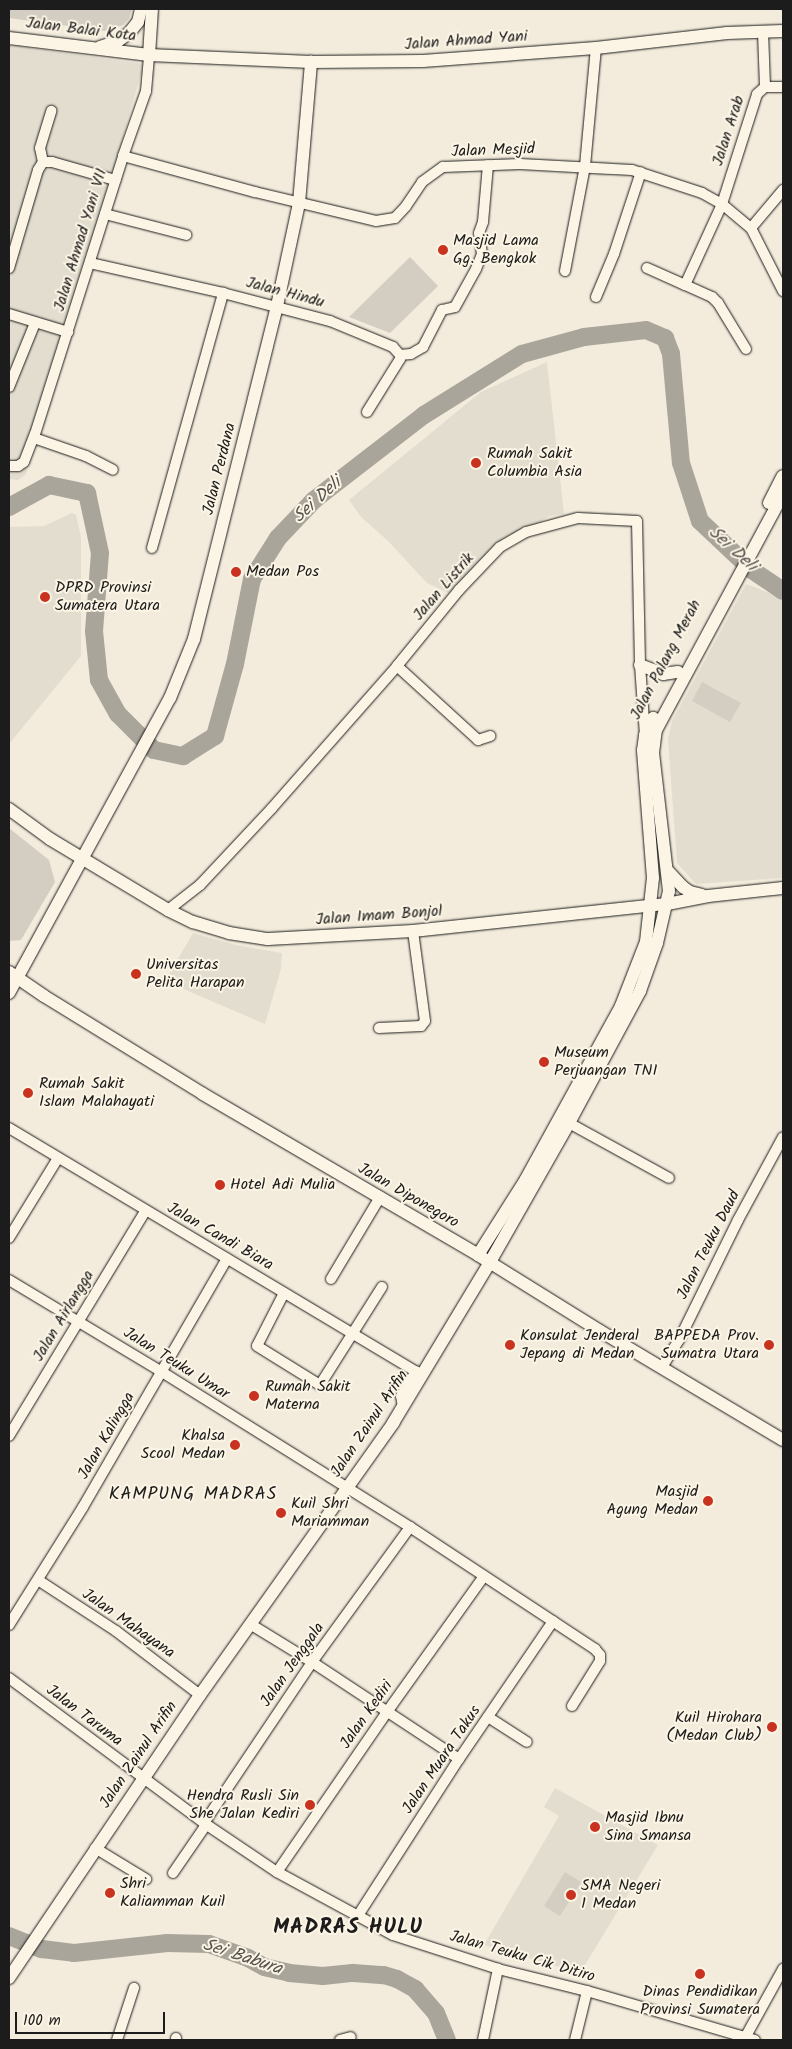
<!DOCTYPE html>
<style>
body{margin:0}
#map{position:relative;width:792px;height:2049px;overflow:hidden;background:#f3ecdd;font-family:Kalam,sans-serif}
div>[style]{position:absolute}
[style*='--x']{left:calc(var(--x)*1px);top:calc(var(--y)*1px);width:calc(var(--w)*1px);rotate:calc(var(--a)*1deg)}
.built>*{inset:0;background:#e3ddcf}
.green>*{inset:0;background:#d3cec1}
.river>*{height:18px;margin:-9px;padding:0 9px;transform-origin:9px;border-radius:9px;background:#aaa59b}
.roads{filter:drop-shadow(0 0 1px #1c1c1c) drop-shadow(0 0 1px #1c1c1c)}
.minor>*{height:10px;margin:-5px;padding:0 5px;transform-origin:5px;border-radius:5px;background:#fcf5e5}
.major>*{height:12px;margin:-6px;padding:0 6px;transform-origin:6px;border-radius:6px;background:#fcf5e5}
.dots>*{width:14px;height:14px;translate:-50% -50%;box-sizing:border-box;border:2px solid #fcf5e5;border-radius:50%}
span{translate:-50% -50%;white-space:nowrap;text-align:center;line-height:1.15;-webkit-text-stroke:4px #fcf5e5;paint-order:stroke}
.street-label{font-size:16px;color:#1c1c1c}
.poi-label{font-size:16px;color:#1c1c1c}
.left{translate:0 -50%;text-align:left}
.right{translate:-100% -50%;text-align:right}
.water-label{font-size:18px;color:#55534f;font-style:italic}
.neighbourhood-label{font-size:18px;color:#1c1c1c;letter-spacing:1px}
.district-label{font-size:21px;color:#1c1c1c;font-weight:700;letter-spacing:1px}
.frame{position:absolute;inset:0;border:10px solid #1c1c1c;pointer-events:none}
.scale{position:absolute;left:15px;top:2012px;width:150px;height:22px;box-sizing:border-box;border:2px solid #1c1c1c;border-top:0;padding-left:6px;font-size:15px;line-height:18px;white-space:nowrap;color:#1c1c1c;-webkit-text-stroke:4px #fcf5e5;paint-order:stroke}
</style>
<div id="map">
<div class="built">
<i style="clip-path:polygon(9px 45px,144px 64px,26px 474px,18px 480px,9px 479px)"></i>
<i style="clip-path:polygon(547px 362px,564px 514px,550px 516px,499px 546px,451px 594px,427px 583px,388px 541px,361px 517px,349px 500px,481px 392px)"></i>
<i style="clip-path:polygon(72px 513px,76px 515px,81px 537px,81px 656px,9px 744px,9px 527px,44px 526px)"></i>
<i style="clip-path:polygon(746px 584px,783px 598px,783px 878px,696px 884px,677px 863px,668px 739px,672px 721px)"></i>
<i style="clip-path:polygon(193px 933px,236px 945px,282px 953px,281px 969px,265px 1024px,165px 981px)"></i>
<i style="clip-path:polygon(555px 1788px,658px 1845px,580px 1973px,484px 1945px,559px 1816px,544px 1807px)"></i>
</div>
<div class="green">
<i style="clip-path:polygon(9px 9px,132px 9px,129px 19px,123px 25px,105px 31px,9px 18px)"></i>
<i style="clip-path:polygon(410px 257px,438px 286px,390px 333px,349px 317px)"></i>
<i style="clip-path:polygon(702px 682px,741px 703px,730px 722px,692px 701px)"></i>
<i style="clip-path:polygon(9px 828px,49px 860px,55px 882px,21px 940px,9px 941px)"></i>
<i style="clip-path:polygon(565px 1872px,581px 1882px,560px 1916px,544px 1906px)"></i>
</div>
<div class="river">
<i style="--x:9;--y:507;--w:46;--a:-28.8"></i>
<i style="--x:49;--y:485;--w:39;--a:12"></i>
<i style="--x:87;--y:493;--w:61;--a:77.8"></i>
<i style="--x:100;--y:553;--w:78;--a:94.4"></i>
<i style="--x:94;--y:631;--w:49;--a:84.2"></i>
<i style="--x:99;--y:680;--w:39;--a:61"></i>
<i style="--x:118;--y:714;--w:51;--a:45"></i>
<i style="--x:154;--y:750;--w:30;--a:12"></i>
<i style="--x:183;--y:756;--w:38;--a:-32"></i>
<i style="--x:215;--y:736;--w:75;--a:-74.5"></i>
<i style="--x:235;--y:664;--w:87;--a:-78.7"></i>
<i style="--x:252;--y:579;--w:49;--a:-57.6"></i>
<i style="--x:278;--y:538;--w:52;--a:-46.5"></i>
<i style="--x:314;--y:500;--w:139;--a:-37.7"></i>
<i style="--x:424;--y:415;--w:115;--a:-31.9"></i>
<i style="--x:522;--y:354;--w:64;--a:-15.3"></i>
<i style="--x:584;--y:337;--w:62;--a:-6.4"></i>
<i style="--x:646;--y:330;--w:21;--a:23"></i>
<i style="--x:665;--y:338;--w:17;--a:69"></i>
<i style="--x:671;--y:354;--w:109;--a:84.8"></i>
<i style="--x:681;--y:463;--w:61;--a:71.9"></i>
<i style="--x:700;--y:521;--w:71;--a:43.3"></i>
<i style="--x:752;--y:570;--w:37;--a:34"></i>
<i style="--x:9;--y:1936;--w:35;--a:22"></i>
<i style="--x:42;--y:1949;--w:32;--a:7"></i>
<i style="--x:74;--y:1953;--w:94;--a:-6.1"></i>
<i style="--x:167;--y:1943;--w:42;--a:1.4"></i>
<i style="--x:209;--y:1944;--w:41;--a:19.7"></i>
<i style="--x:248;--y:1958;--w:18;--a:29"></i>
<i style="--x:264;--y:1967;--w:26;--a:13"></i>
<i style="--x:289;--y:1973;--w:34;--a:5"></i>
<i style="--x:323;--y:1976;--w:30;--a:-6"></i>
<i style="--x:353;--y:1973;--w:31;--a:4"></i>
<i style="--x:384;--y:1975;--w:14;--a:17"></i>
<i style="--x:397;--y:1979;--w:21;--a:29"></i>
<i style="--x:415;--y:1989;--w:32;--a:49"></i>
<i style="--x:436;--y:2013;--w:29;--a:68"></i>
</div>
<div class="roads">
<div class="minor">
<i style="--x:763;--y:32;--w:55;--a:87.9"></i>
<i style="--x:123;--y:156;--w:137;--a:15.3"></i>
<i style="--x:255;--y:192;--w:124;--a:13.5"></i>
<i style="--x:376;--y:221;--w:19;--a:-9"></i>
<i style="--x:395;--y:218;--w:16;--a:-47"></i>
<i style="--x:406;--y:206;--w:29;--a:-56"></i>
<i style="--x:422;--y:182;--w:26;--a:-36"></i>
<i style="--x:443;--y:167;--w:77;--a:-2.2"></i>
<i style="--x:520;--y:164;--w:112;--a:3.1"></i>
<i style="--x:632;--y:170;--w:74;--a:18.2"></i>
<i style="--x:702;--y:193;--w:23;--a:29"></i>
<i style="--x:722;--y:204;--w:38;--a:40"></i>
<i style="--x:751;--y:228;--w:71;--a:63.1"></i>
<i style="--x:43;--y:162;--w:14;--a:-102"></i>
<i style="--x:40;--y:148;--w:39;--a:-73"></i>
<i style="--x:105;--y:214;--w:84;--a:14.5"></i>
<i style="--x:751;--y:228;--w:50;--a:-49.9"></i>
<i style="--x:90;--y:263;--w:136;--a:12.7"></i>
<i style="--x:223;--y:293;--w:111;--a:14.7"></i>
<i style="--x:330;--y:321;--w:68;--a:22.4"></i>
<i style="--x:393;--y:347;--w:11;--a:49"></i>
<i style="--x:9;--y:268;--w:102;--a:-73.5"></i>
<i style="--x:38;--y:170;--w:9;--a:-58"></i>
<i style="--x:43;--y:162;--w:9;--a:0"></i>
<i style="--x:52;--y:162;--w:66;--a:15.9"></i>
<i style="--x:647;--y:268;--w:42;--a:24.1"></i>
<i style="--x:565;--y:271;--w:107;--a:-79.2"></i>
<i style="--x:585;--y:166;--w:119;--a:-84.7"></i>
<i style="--x:596;--y:297;--w:47;--a:-67.3"></i>
<i style="--x:614;--y:254;--w:86;--a:-71.8"></i>
<i style="--x:9;--y:314;--w:62;--a:17"></i>
<i style="--x:746;--y:349;--w:54;--a:-121.3"></i>
<i style="--x:718;--y:303;--w:8;--a:-135"></i>
<i style="--x:712;--y:297;--w:30;--a:-156"></i>
<i style="--x:685;--y:285;--w:89;--a:-65.4"></i>
<i style="--x:722;--y:204;--w:115;--a:-72.3"></i>
<i style="--x:757;--y:94;--w:11;--a:-41"></i>
<i style="--x:765;--y:87;--w:18;--a:0"></i>
<i style="--x:400;--y:355;--w:11;--a:-5"></i>
<i style="--x:411;--y:354;--w:14;--a:-30"></i>
<i style="--x:423;--y:347;--w:42;--a:-62.8"></i>
<i style="--x:442;--y:310;--w:13;--a:-13"></i>
<i style="--x:455;--y:307;--w:43;--a:-61.1"></i>
<i style="--x:476;--y:269;--w:16;--a:-68"></i>
<i style="--x:482;--y:254;--w:21;--a:-98"></i>
<i style="--x:479;--y:233;--w:12;--a:-70"></i>
<i style="--x:483;--y:222;--w:57;--a:-85"></i>
<i style="--x:9;--y:387;--w:69;--a:-67.9"></i>
<i style="--x:367;--y:412;--w:62;--a:-58.1"></i>
<i style="--x:400;--y:359;--w:4;--a:-90"></i>
<i style="--x:34;--y:438;--w:55;--a:19.1"></i>
<i style="--x:86;--y:456;--w:30;--a:27"></i>
<i style="--x:9;--y:466;--w:9;--a:0"></i>
<i style="--x:18;--y:466;--w:7;--a:-34"></i>
<i style="--x:24;--y:462;--w:30;--a:-69"></i>
<i style="--x:35;--y:434;--w:292;--a:-72.4"></i>
<i style="--x:123;--y:156;--w:69;--a:-70.5"></i>
<i style="--x:146;--y:91;--w:36;--a:-85"></i>
<i style="--x:152;--y:548;--w:265;--a:-74.4"></i>
<i style="--x:397;--y:666;--w:110;--a:42.4"></i>
<i style="--x:478;--y:740;--w:13;--a:-18"></i>
<i style="--x:168;--y:910;--w:41;--a:-38"></i>
<i style="--x:200;--y:885;--w:105;--a:-46.9"></i>
<i style="--x:272;--y:808;--w:189;--a:-48.6"></i>
<i style="--x:397;--y:666;--w:98;--a:-50.8"></i>
<i style="--x:459;--y:590;--w:59;--a:-46.4"></i>
<i style="--x:500;--y:547;--w:30;--a:-30"></i>
<i style="--x:526;--y:532;--w:54;--a:-15.1"></i>
<i style="--x:578;--y:518;--w:59;--a:2.9"></i>
<i style="--x:637;--y:521;--w:144;--a:88.8"></i>
<i style="--x:640;--y:665;--w:69;--a:85.9"></i>
<i style="--x:379;--y:1028;--w:42;--a:-2.7"></i>
<i style="--x:421;--y:1026;--w:6;--a:-51"></i>
<i style="--x:425;--y:1021;--w:91;--a:-97.6"></i>
<i style="--x:569;--y:1123;--w:114;--a:28.8"></i>
<i style="--x:9;--y:1128;--w:481;--a:30.9"></i>
<i style="--x:9;--y:1238;--w:94;--a:-58.5"></i>
<i style="--x:331;--y:1279;--w:96;--a:-59.1"></i>
<i style="--x:9;--y:1280;--w:179;--a:31"></i>
<i style="--x:162;--y:1372;--w:292;--a:32"></i>
<i style="--x:410;--y:1527;--w:222;--a:33.4"></i>
<i style="--x:595;--y:1649;--w:8;--a:50"></i>
<i style="--x:600;--y:1655;--w:6;--a:90"></i>
<i style="--x:600;--y:1661;--w:53;--a:121.9"></i>
<i style="--x:284;--y:1293;--w:59;--a:117"></i>
<i style="--x:257;--y:1346;--w:74;--a:31.8"></i>
<i style="--x:320;--y:1385;--w:116;--a:-57.7"></i>
<i style="--x:662;--y:1367;--w:32;--a:-58"></i>
<i style="--x:679;--y:1340;--w:134;--a:-63.8"></i>
<i style="--x:738;--y:1220;--w:94;--a:-61.5"></i>
<i style="--x:403;--y:1407;--w:11;--a:-100"></i>
<i style="--x:401;--y:1396;--w:29;--a:-59"></i>
<i style="--x:9;--y:1436;--w:263;--a:-58.8"></i>
<i style="--x:38;--y:1580;--w:93;--a:33.2"></i>
<i style="--x:116;--y:1631;--w:106;--a:37.3"></i>
<i style="--x:250;--y:1624;--w:73;--a:31.5"></i>
<i style="--x:312;--y:1662;--w:176;--a:33.4"></i>
<i style="--x:9;--y:1625;--w:139;--a:-57.9"></i>
<i style="--x:83;--y:1507;--w:287;--a:-59.9"></i>
<i style="--x:9;--y:1678;--w:243;--a:36.6"></i>
<i style="--x:204;--y:1823;--w:88;--a:33.9"></i>
<i style="--x:277;--y:1872;--w:132;--a:28.5"></i>
<i style="--x:393;--y:1935;--w:110;--a:17.9"></i>
<i style="--x:498;--y:1969;--w:92;--a:13.9"></i>
<i style="--x:587;--y:1991;--w:175;--a:16.3"></i>
<i style="--x:488;--y:1717;--w:46;--a:32.7"></i>
<i style="--x:204;--y:1823;--w:194;--a:-56.1"></i>
<i style="--x:312;--y:1662;--w:167;--a:-54"></i>
<i style="--x:95;--y:1848;--w:60;--a:31.3"></i>
<i style="--x:277;--y:1872;--w:194;--a:-55.5"></i>
<i style="--x:387;--y:1712;--w:167;--a:-54.5"></i>
<i style="--x:173;--y:1873;--w:58;--a:-55.5"></i>
<i style="--x:357;--y:1917;--w:188;--a:-57.2"></i>
<i style="--x:459;--y:1759;--w:167;--a:-55.7"></i>
<i style="--x:746;--y:2036;--w:77;--a:-61.1"></i>
<i style="--x:117;--y:2040;--w:55;--a:-71.9"></i>
<i style="--x:176;--y:2040;--w:2;--a:-90"></i>
<i style="--x:340;--y:2040;--w:11;--a:-15"></i>
<i style="--x:483;--y:2040;--w:73;--a:-78.1"></i>
<i style="--x:575;--y:2040;--w:50;--a:-76.2"></i>
</div>
<div class="major">
<i style="--x:9;--y:38;--w:141;--a:6.9"></i>
<i style="--x:149;--y:55;--w:162;--a:2.5"></i>
<i style="--x:311;--y:62;--w:112;--a:-0.5"></i>
<i style="--x:423;--y:61;--w:173;--a:-4.3"></i>
<i style="--x:596;--y:48;--w:132;--a:-6.5"></i>
<i style="--x:727;--y:33;--w:56;--a:-2"></i>
<i style="--x:100;--y:47;--w:19;--a:-18"></i>
<i style="--x:118;--y:41;--w:14;--a:-36"></i>
<i style="--x:129;--y:33;--w:14;--a:-51"></i>
<i style="--x:138;--y:22;--w:13;--a:-77"></i>
<i style="--x:149;--y:55;--w:46;--a:-86.3"></i>
<i style="--x:769;--y:503;--w:30;--a:-63"></i>
<i style="--x:640;--y:665;--w:25;--a:21"></i>
<i style="--x:663;--y:674;--w:15;--a:-8"></i>
<i style="--x:9;--y:809;--w:51;--a:36.2"></i>
<i style="--x:50;--y:839;--w:138;--a:31"></i>
<i style="--x:168;--y:910;--w:28;--a:26"></i>
<i style="--x:193;--y:922;--w:38;--a:17"></i>
<i style="--x:229;--y:933;--w:39;--a:9"></i>
<i style="--x:268;--y:939;--w:145;--a:-3.2"></i>
<i style="--x:413;--y:931;--w:255;--a:-6.1"></i>
<i style="--x:667;--y:904;--w:42;--a:-11"></i>
<i style="--x:708;--y:896;--w:75;--a:-6.1"></i>
<i style="--x:667;--y:870;--w:23;--a:47"></i>
<i style="--x:683;--y:887;--w:9;--a:36"></i>
<i style="--x:690;--y:892;--w:12;--a:14"></i>
<i style="--x:9;--y:972;--w:42;--a:34.4"></i>
<i style="--x:44;--y:996;--w:187;--a:31.6"></i>
<i style="--x:203;--y:1094;--w:319;--a:30.3"></i>
<i style="--x:478;--y:1255;--w:144;--a:31.9"></i>
<i style="--x:600;--y:1331;--w:213;--a:30.8"></i>
<i style="--x:9;--y:993;--w:336;--a:-61.4"></i>
<i style="--x:170;--y:698;--w:64;--a:-67.9"></i>
<i style="--x:194;--y:639;--w:343;--a:-76"></i>
<i style="--x:277;--y:306;--w:105;--a:-77.9"></i>
<i style="--x:299;--y:203;--w:142;--a:-85.1"></i>
<i style="--x:478;--y:1255;--w:90;--a:-57.7"></i>
<i style="--x:526;--y:1179;--w:197;--a:-61.2"></i>
<i style="--x:621;--y:1006;--w:69;--a:-68.7"></i>
<i style="--x:646;--y:942;--w:64;--a:-83.8"></i>
<i style="--x:653;--y:878;--w:128;--a:-94.5"></i>
<i style="--x:643;--y:750;--w:15;--a:-82"></i>
<i style="--x:645;--y:735;--w:19;--a:-65"></i>
<i style="--x:9;--y:1978;--w:341;--a:-56"></i>
<i style="--x:200;--y:1695;--w:334;--a:-54.6"></i>
<i style="--x:393;--y:1423;--w:188;--a:-58.9"></i>
<i style="--x:490;--y:1262;--w:160;--a:-60.4"></i>
<i style="--x:569;--y:1123;--w:150;--a:-61.7"></i>
<i style="--x:640;--y:991;--w:51;--a:-70.5"></i>
<i style="--x:657;--y:943;--w:53;--a:-77"></i>
<i style="--x:669;--y:891;--w:139;--a:-96.6"></i>
<i style="--x:653;--y:753;--w:23;--a:-83"></i>
<i style="--x:656;--y:730;--w:268;--a:-61.7"></i>
</div>
</div>
<div class="dots">
<i style="left:443px;top:250px;background:#c8321e"></i>
<i style="left:476px;top:463px;background:#c8321e"></i>
<i style="left:236px;top:572px;background:#c8321e"></i>
<i style="left:45px;top:597px;background:#c8321e"></i>
<i style="left:136px;top:974px;background:#c8321e"></i>
<i style="left:544px;top:1062px;background:#c8321e"></i>
<i style="left:28px;top:1093px;background:#c8321e"></i>
<i style="left:220px;top:1185px;background:#c8321e"></i>
<i style="left:510px;top:1345px;background:#c8321e"></i>
<i style="left:769px;top:1345px;background:#c8321e"></i>
<i style="left:254px;top:1396px;background:#c8321e"></i>
<i style="left:235px;top:1445px;background:#c8321e"></i>
<i style="left:708px;top:1501px;background:#c8321e"></i>
<i style="left:281px;top:1513px;background:#c8321e"></i>
<i style="left:772px;top:1727px;background:#c8321e"></i>
<i style="left:310px;top:1805px;background:#c8321e"></i>
<i style="left:595px;top:1827px;background:#c8321e"></i>
<i style="left:110px;top:1893px;background:#c8321e"></i>
<i style="left:571px;top:1895px;background:#c8321e"></i>
<i style="left:700px;top:1974px;background:#c8321e"></i>
</div>
<div class="street-label">
<span style="left:81px;top:30px;rotate:7deg">Jalan Balai Kota</span>
<span style="left:466px;top:41px;rotate:-4deg">Jalan Ahmad Yani</span>
<span style="left:729px;top:131px;rotate:-72deg">Jalan Arab</span>
<span style="left:493px;top:151px;rotate:-2deg">Jalan Mesjid</span>
<span style="left:81px;top:240px;rotate:-73deg">Jalan Ahmad Yani VII</span>
<span style="left:285px;top:293px;rotate:15deg">Jalan Hindu</span>
<span style="left:220px;top:469px;rotate:-76deg">Jalan Perdana</span>
<span style="left:444px;top:587px;rotate:-49deg">Jalan Listrik</span>
<span style="left:666px;top:660px;rotate:-62deg">Jalan Palang Merah</span>
<span style="left:379px;top:916px;rotate:-4deg">Jalan Imam Bonjol</span>
<span style="left:408px;top:1196px;rotate:30deg">Jalan Diponegoro</span>
<span style="left:220px;top:1237px;rotate:30deg">Jalan Candi Biara</span>
<span style="left:709px;top:1245px;rotate:-63deg">Jalan Teuku Daud</span>
<span style="left:64px;top:1316px;rotate:-59deg">Jalan Airlangga</span>
<span style="left:176px;top:1364px;rotate:32deg">Jalan Teuku Umar</span>
<span style="left:370px;top:1424px;rotate:-56deg">Jalan Zainul Arifin</span>
<span style="left:107px;top:1436px;rotate:-60deg">Jalan Kalingga</span>
<span style="left:128px;top:1624px;rotate:35deg">Jalan Mahayana</span>
<span style="left:293px;top:1665px;rotate:-55deg">Jalan Jenggala</span>
<span style="left:367px;top:1715px;rotate:-55deg">Jalan Kediri</span>
<span style="left:84px;top:1716px;rotate:37deg">Jalan Taruma</span>
<span style="left:139px;top:1755px;rotate:-56deg">Jalan Zainul Arifin</span>
<span style="left:442px;top:1760px;rotate:-56deg">Jalan Muara Takus</span>
<span style="left:522px;top:1957px;rotate:16deg">Jalan Teuku Cik Ditiro</span>
</div>
<div class="poi-label">
<span class="left" style="left:453px;top:250px">Masjid Lama<br>Gg. Bengkok</span>
<span class="left" style="left:487px;top:463px">Rumah Sakit<br>Columbia Asia</span>
<span class="left" style="left:246px;top:572px">Medan Pos</span>
<span class="left" style="left:55px;top:597px">DPRD Provinsi<br>Sumatera Utara</span>
<span class="left" style="left:146px;top:974px">Universitas<br>Pelita Harapan</span>
<span class="left" style="left:554px;top:1062px">Museum<br>Perjuangan TNI</span>
<span class="left" style="left:39px;top:1093px">Rumah Sakit<br>Islam Malahayati</span>
<span class="left" style="left:230px;top:1185px">Hotel Adi Mulia</span>
<span class="left" style="left:520px;top:1345px">Konsulat Jenderal<br>Jepang di Medan</span>
<span class="right" style="left:759px;top:1345px">BAPPEDA Prov.<br>Sumatra Utara</span>
<span class="left" style="left:265px;top:1396px">Rumah Sakit<br>Materna</span>
<span class="right" style="left:225px;top:1445px">Khalsa<br>Scool Medan</span>
<span class="right" style="left:698px;top:1501px">Masjid<br>Agung Medan</span>
<span class="left" style="left:291px;top:1513px">Kuil Shri<br>Mariamman</span>
<span class="right" style="left:762px;top:1727px">Kuil Hirohara<br>(Medan Club)</span>
<span class="right" style="left:299px;top:1805px">Hendra Rusli Sin<br>She Jalan Kediri</span>
<span class="left" style="left:605px;top:1827px">Masjid Ibnu<br>Sina Smansa</span>
<span class="left" style="left:120px;top:1893px">Shri<br>Kaliamman Kuil</span>
<span class="left" style="left:581px;top:1895px">SMA Negeri<br>1 Medan</span>
<span style="left:700px;top:2001px">Dinas Pendidikan<br>Provinsi Sumatera</span>
</div>
<div class="water-label">
<span style="left:318px;top:501px;rotate:-42deg">Sei Deli</span>
<span style="left:732px;top:550px;rotate:42deg">Sei Deli</span>
<span style="left:242px;top:1958px;rotate:18deg">Sei Babura</span>
</div>
<div class="neighbourhood-label">
<span style="left:193px;top:1495px">KAMPUNG MADRAS</span>
</div>
<div class="district-label">
<span style="left:348px;top:1928px">MADRAS HULU</span>
</div>
<div class="frame"></div>
<div class="scale">100 m</div>
</div>
